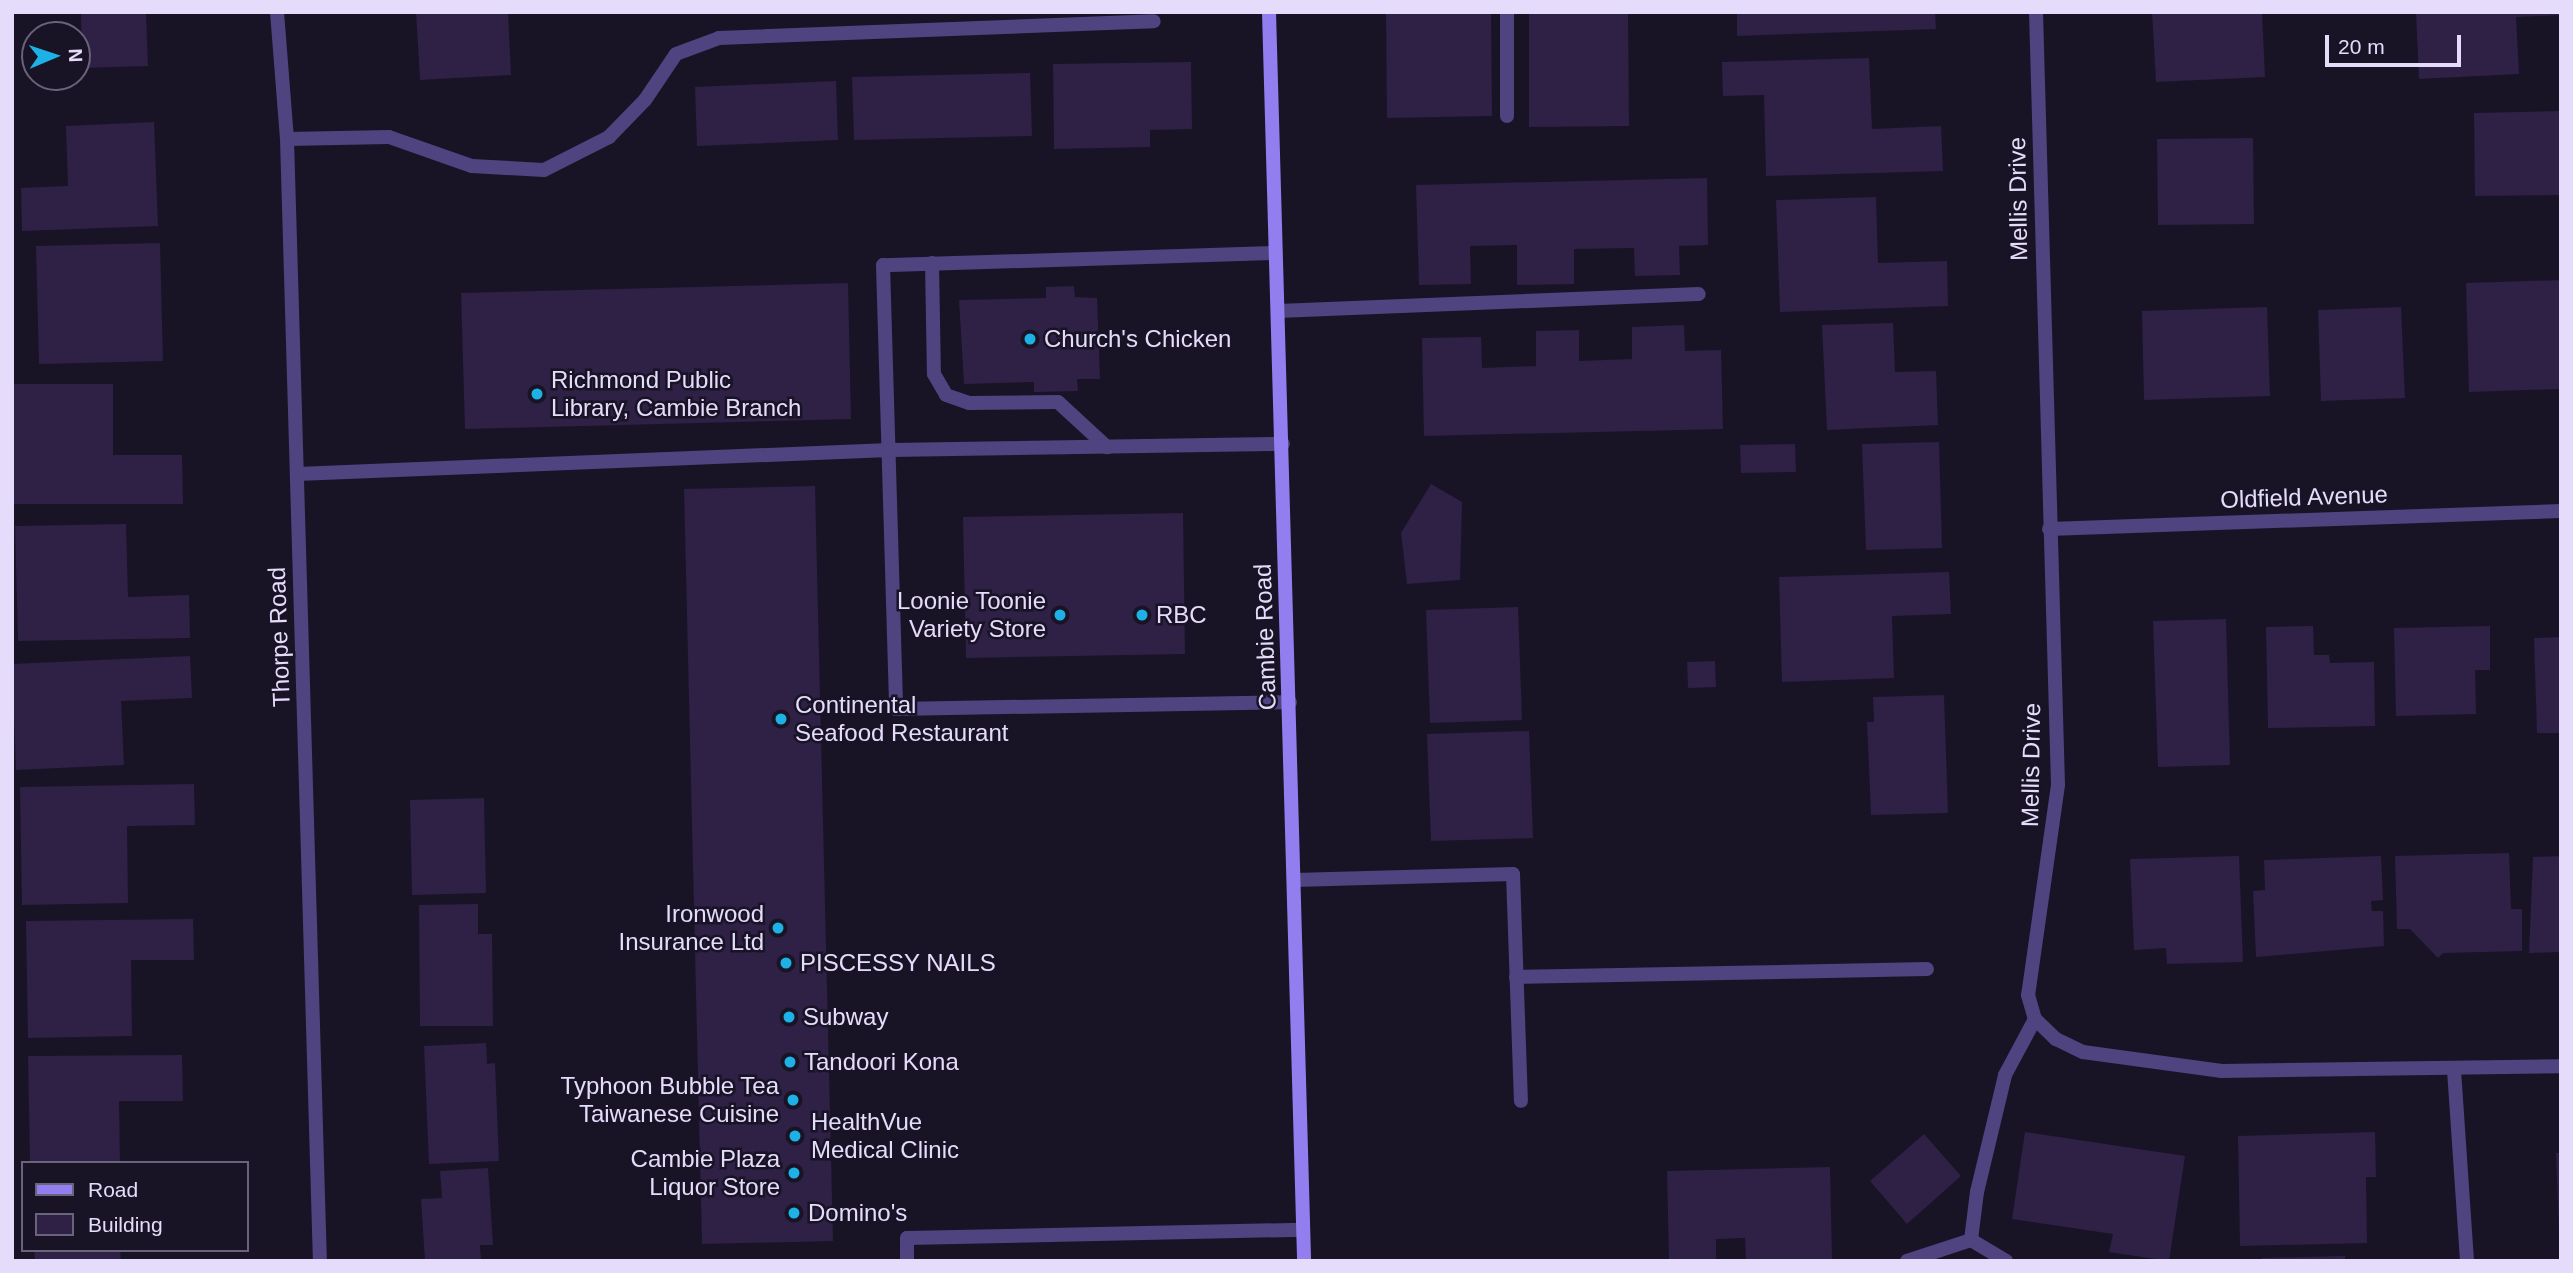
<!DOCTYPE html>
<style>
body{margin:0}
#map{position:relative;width:2573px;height:1273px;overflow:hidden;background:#191326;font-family:Helvetica,sans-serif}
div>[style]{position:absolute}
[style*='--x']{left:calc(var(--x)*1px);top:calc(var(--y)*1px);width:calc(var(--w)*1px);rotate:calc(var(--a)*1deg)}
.building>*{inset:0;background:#2e2145}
.lane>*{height:14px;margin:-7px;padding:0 7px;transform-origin:7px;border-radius:7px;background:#4f4380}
.street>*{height:14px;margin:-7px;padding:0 7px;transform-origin:7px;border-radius:7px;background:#4f4380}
.secondary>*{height:14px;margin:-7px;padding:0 7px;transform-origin:7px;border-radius:7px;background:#937ef0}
.dots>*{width:19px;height:19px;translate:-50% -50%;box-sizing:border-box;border:4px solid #191326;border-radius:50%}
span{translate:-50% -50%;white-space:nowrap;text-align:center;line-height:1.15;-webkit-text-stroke:5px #191326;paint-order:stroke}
.street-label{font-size:24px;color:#e5dcfb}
.poi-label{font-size:24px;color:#e5dcfb}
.left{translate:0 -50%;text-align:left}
.right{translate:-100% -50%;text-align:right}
.frame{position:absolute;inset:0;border:14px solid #e5dcfb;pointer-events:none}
.legend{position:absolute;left:21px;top:1161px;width:228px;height:91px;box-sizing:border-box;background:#191326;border:2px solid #6b637b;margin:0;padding:9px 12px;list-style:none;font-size:21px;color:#e5dcfb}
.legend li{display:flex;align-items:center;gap:14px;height:35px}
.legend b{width:35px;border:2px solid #6b637b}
.north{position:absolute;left:21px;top:21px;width:70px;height:70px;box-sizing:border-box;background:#191326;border:2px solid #6b637b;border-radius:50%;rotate:88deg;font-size:19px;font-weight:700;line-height:28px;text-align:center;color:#e5dcfb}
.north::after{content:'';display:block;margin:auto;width:24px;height:32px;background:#1eb1e5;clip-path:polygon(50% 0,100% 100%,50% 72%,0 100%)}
.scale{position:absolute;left:2325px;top:35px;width:136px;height:32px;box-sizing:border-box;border:4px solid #e5dcfb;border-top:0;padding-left:9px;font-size:21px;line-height:24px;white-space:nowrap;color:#e5dcfb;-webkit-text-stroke:5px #191326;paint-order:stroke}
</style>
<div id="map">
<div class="building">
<i style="clip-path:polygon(81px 12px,146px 12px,148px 66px,82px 68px)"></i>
<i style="clip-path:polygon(416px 12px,508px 12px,511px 75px,420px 80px)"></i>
<i style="clip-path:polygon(1386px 12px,1491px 12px,1492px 116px,1387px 118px)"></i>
<i style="clip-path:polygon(1737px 12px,1935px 12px,1936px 29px,1737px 36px)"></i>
<i style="clip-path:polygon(2152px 12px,2262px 12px,2265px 77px,2156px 82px)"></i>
<i style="clip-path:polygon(2416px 12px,2561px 12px,2561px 15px,2516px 17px,2519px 74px,2419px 79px)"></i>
<i style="clip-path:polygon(1529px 14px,1628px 14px,1629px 126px,1529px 127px)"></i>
<i style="clip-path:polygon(1869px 58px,1872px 129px,1941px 126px,1943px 171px,1766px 176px,1764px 95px,1723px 96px,1722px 62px)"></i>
<i style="clip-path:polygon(1191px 62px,1192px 129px,1150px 130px,1150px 147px,1054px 149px,1053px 64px)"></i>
<i style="clip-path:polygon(1030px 73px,1032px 136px,854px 140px,852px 77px)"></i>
<i style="clip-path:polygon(836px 81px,838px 140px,697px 146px,695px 87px)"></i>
<i style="clip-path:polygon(2561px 111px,2561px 195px,2475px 196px,2474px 113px)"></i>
<i style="clip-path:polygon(154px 122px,158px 226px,22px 231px,21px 188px,68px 186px,66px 126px)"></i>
<i style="clip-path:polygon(2253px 138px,2254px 224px,2158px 225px,2157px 139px)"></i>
<i style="clip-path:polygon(1707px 178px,1708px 245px,1679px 246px,1680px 275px,1635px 276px,1634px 248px,1574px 249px,1574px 284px,1517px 285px,1517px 245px,1470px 246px,1471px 284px,1419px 285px,1416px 185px)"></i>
<i style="clip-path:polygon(1876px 197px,1878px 263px,1947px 261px,1948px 306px,1780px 312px,1776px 200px)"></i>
<i style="clip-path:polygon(160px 243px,163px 361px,39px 364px,36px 246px)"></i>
<i style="clip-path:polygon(2561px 280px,2561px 389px,2469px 392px,2466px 283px)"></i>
<i style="clip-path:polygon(848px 283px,851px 419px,465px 429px,461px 293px)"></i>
<i style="clip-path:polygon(1074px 286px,1075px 297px,1097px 298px,1100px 379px,1077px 379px,1078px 391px,1034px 392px,1034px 382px,964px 384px,959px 300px,1046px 298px,1046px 287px)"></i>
<i style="clip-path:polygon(2267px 307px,2270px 396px,2144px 400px,2142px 311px)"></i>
<i style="clip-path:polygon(2401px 307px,2405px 398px,2321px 401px,2318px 310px)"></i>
<i style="clip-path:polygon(1893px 323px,1895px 372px,1936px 371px,1938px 425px,1827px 430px,1822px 325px)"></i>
<i style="clip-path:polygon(1684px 325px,1685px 351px,1721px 350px,1723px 429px,1424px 436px,1422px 338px,1481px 337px,1482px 368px,1536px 366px,1536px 331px,1579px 330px,1579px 361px,1632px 359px,1632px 327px)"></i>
<i style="clip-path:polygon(12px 384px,113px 384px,113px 455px,182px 455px,183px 504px,12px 504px)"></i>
<i style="clip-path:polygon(1939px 442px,1942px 548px,1866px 550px,1862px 444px)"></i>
<i style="clip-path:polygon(1795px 444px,1796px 472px,1741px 473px,1740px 445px)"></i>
<i style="clip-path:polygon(1431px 484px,1462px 502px,1460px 580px,1407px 584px,1401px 533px)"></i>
<i style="clip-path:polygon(815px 486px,833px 1241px,702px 1244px,684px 489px)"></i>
<i style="clip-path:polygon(1183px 513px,1185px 654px,966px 658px,963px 517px)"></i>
<i style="clip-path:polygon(126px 524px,128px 597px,189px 595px,190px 638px,18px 641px,15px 526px)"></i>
<i style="clip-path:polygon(1949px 572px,1951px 614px,1892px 616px,1894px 678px,1782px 682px,1779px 577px)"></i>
<i style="clip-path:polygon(1518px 607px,1522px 720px,1430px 723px,1426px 610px)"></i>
<i style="clip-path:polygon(2226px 619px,2230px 765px,2158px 767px,2153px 621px)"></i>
<i style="clip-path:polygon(2313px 626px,2314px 655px,2329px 655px,2330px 663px,2374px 662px,2375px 726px,2268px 728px,2266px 627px)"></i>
<i style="clip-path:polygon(2490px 626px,2490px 670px,2475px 670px,2476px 714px,2396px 716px,2394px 628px)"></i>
<i style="clip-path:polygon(2561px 637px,2561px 733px,2537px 733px,2534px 638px)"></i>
<i style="clip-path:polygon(190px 656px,192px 698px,121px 701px,124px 765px,16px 770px,12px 664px)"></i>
<i style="clip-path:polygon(1715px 661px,1716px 687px,1688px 688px,1687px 662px)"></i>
<i style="clip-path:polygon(1944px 695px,1948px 813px,1871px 815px,1867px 722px,1874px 722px,1873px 697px)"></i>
<i style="clip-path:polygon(1529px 731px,1533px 838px,1431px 841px,1427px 734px)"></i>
<i style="clip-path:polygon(194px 784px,195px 825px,127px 826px,128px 903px,22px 905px,20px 787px)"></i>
<i style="clip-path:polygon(484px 798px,486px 893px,412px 895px,410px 800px)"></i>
<i style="clip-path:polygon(2509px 853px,2511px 909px,2522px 909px,2522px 951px,2443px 953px,2438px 958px,2410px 929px,2397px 929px,2395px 856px)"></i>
<i style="clip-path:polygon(2239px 856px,2243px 962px,2167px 964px,2166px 948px,2134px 950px,2130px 859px)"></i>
<i style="clip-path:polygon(2381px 856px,2383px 900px,2371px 901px,2372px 911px,2383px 911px,2384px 946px,2256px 957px,2253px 891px,2265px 890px,2264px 860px)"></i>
<i style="clip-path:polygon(2561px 856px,2561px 952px,2529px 953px,2533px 857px)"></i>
<i style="clip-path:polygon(478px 904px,478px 934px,492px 934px,493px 1026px,420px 1026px,419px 905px)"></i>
<i style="clip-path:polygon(193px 919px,194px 960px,131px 960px,132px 1036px,28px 1038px,26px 921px)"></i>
<i style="clip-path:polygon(486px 1043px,487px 1064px,495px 1063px,499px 1161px,429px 1164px,424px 1046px)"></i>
<i style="clip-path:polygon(182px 1055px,183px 1101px,119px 1101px,120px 1163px,30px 1163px,28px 1056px)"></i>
<i style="clip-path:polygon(2025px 1132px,2185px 1156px,2169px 1261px,2109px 1252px,2113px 1234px,2012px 1219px)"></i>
<i style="clip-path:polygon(2375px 1132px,2376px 1177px,2366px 1177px,2367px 1243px,2240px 1246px,2238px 1136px)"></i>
<i style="clip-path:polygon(1924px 1134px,1961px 1176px,1907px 1224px,1870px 1181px)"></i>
<i style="clip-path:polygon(2556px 1153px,2561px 1153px,2561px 1229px,2559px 1229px)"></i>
<i style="clip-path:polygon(1830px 1167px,1832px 1259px,1746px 1261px,1745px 1238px,1716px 1239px,1716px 1260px,1669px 1261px,1667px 1171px)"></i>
<i style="clip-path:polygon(488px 1168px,493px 1245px,480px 1245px,481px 1261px,425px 1261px,421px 1199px,442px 1198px,440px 1171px)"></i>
<i style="clip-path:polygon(34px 1250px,120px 1250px,121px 1261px,35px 1261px)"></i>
<i style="clip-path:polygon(2345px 1256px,2345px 1261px,2262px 1261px,2262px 1258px)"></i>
</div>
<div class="lane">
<i style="--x:1275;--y:253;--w:392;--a:178.2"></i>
<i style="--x:883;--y:265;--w:444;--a:88.3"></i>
<i style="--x:896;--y:709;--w:394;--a:-1"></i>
<i style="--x:932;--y:263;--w:111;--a:89"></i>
<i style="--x:934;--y:374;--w:24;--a:60"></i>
<i style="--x:946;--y:395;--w:24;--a:19"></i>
<i style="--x:969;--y:403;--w:89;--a:-0.6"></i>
<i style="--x:1058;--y:402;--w:67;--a:42.6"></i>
<i style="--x:297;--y:474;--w:593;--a:-2.32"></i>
<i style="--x:890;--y:450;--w:393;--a:-0.9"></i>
<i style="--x:1294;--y:880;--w:219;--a:-1.6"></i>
<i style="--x:1513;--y:874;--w:227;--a:88"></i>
<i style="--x:1516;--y:977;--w:411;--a:-1.1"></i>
<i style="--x:1971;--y:1240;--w:41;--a:31"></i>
<i style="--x:907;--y:1261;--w:23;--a:-90"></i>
<i style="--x:907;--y:1238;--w:396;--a:-1.2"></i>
<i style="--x:1907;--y:1261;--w:67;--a:-18.2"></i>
<i style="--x:1971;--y:1240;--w:48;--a:-82.9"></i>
<i style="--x:1977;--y:1192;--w:120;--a:-76.5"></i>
<i style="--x:2005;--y:1075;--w:64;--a:-61.8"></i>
</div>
<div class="street">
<i style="--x:277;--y:12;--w:127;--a:85.5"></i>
<i style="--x:287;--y:139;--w:1122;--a:88.32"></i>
<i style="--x:1507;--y:12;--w:104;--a:90"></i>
<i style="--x:2036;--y:12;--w:773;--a:88.37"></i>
<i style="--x:2058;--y:785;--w:212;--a:98.1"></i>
<i style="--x:2028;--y:995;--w:25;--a:74"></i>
<i style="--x:2035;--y:1019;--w:29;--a:44"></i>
<i style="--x:2056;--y:1039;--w:30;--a:26"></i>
<i style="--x:2083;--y:1052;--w:140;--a:7.8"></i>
<i style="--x:2222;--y:1071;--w:339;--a:-0.8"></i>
<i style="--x:287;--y:139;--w:102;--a:-1.1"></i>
<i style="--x:389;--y:137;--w:88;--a:19.3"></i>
<i style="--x:472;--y:166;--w:72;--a:3.2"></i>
<i style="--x:544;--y:170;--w:73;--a:-26.9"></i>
<i style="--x:609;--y:137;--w:52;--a:-45.8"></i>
<i style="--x:645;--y:100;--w:55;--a:-56"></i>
<i style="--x:676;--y:54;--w:46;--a:-20.4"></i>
<i style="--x:719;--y:38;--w:435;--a:-2.2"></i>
<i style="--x:1278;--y:311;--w:421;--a:-2.3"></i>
<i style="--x:2049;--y:529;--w:512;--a:-2.01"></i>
<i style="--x:2454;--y:1070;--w:191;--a:86.1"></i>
</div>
<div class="secondary">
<i style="--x:1269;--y:12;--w:1249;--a:88.39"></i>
</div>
<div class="dots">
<i style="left:1030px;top:339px;background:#1eb1e5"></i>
<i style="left:537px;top:394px;background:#1eb1e5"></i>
<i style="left:1060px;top:615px;background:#1eb1e5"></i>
<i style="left:1142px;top:615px;background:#1eb1e5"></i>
<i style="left:781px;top:719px;background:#1eb1e5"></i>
<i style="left:778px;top:928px;background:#1eb1e5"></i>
<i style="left:786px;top:963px;background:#1eb1e5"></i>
<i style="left:789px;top:1017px;background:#1eb1e5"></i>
<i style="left:790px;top:1062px;background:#1eb1e5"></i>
<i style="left:793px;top:1100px;background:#1eb1e5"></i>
<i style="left:795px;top:1136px;background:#1eb1e5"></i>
<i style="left:794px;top:1173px;background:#1eb1e5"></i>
<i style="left:794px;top:1213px;background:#1eb1e5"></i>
</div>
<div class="street-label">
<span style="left:2018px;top:199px;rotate:-91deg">Mellis Drive</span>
<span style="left:2304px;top:497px;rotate:-2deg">Oldfield Avenue</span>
<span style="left:279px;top:637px;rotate:-92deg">Thorpe Road</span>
<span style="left:1265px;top:637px;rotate:-92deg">Cambie Road</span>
<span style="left:2031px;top:765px;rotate:-89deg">Mellis Drive</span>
</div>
<div class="poi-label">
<span class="left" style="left:1044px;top:339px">Church's Chicken</span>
<span class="left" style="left:551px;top:394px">Richmond Public<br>Library, Cambie Branch</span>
<span class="right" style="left:1046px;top:615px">Loonie Toonie<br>Variety Store</span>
<span class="left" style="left:1156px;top:615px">RBC</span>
<span class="left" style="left:795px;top:719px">Continental<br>Seafood Restaurant</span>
<span class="right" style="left:764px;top:928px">Ironwood<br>Insurance Ltd</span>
<span class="left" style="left:800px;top:963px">PISCESSY NAILS</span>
<span class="left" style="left:803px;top:1017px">Subway</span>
<span class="left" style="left:804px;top:1062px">Tandoori Kona</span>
<span class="right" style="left:779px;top:1100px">Typhoon Bubble Tea<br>Taiwanese Cuisine</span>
<span class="left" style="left:811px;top:1136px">HealthVue<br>Medical Clinic</span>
<span class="right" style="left:780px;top:1173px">Cambie Plaza<br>Liquor Store</span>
<span class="left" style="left:808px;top:1213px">Domino's</span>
</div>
<div class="frame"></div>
<ul class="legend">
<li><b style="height:9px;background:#937ef0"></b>Road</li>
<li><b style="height:19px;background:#2e2145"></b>Building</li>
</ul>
<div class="north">N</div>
<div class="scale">20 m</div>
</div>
